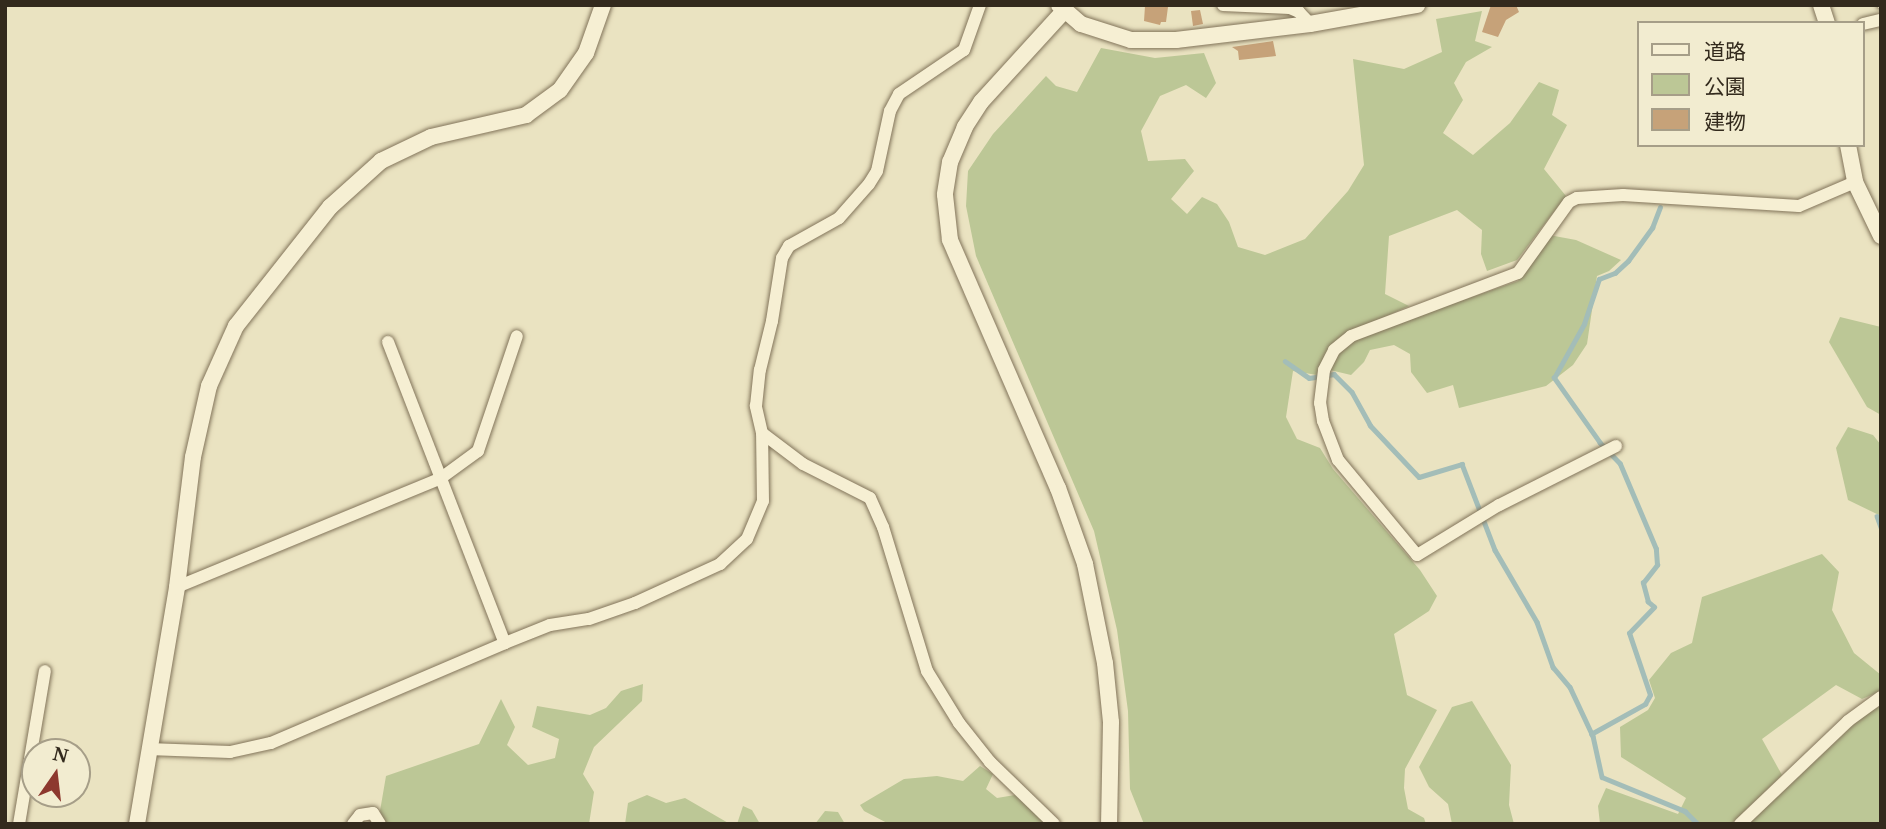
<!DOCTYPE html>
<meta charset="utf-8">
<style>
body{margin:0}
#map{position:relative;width:1886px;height:829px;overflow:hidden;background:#eae3c1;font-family:"Noto Serif","Noto Sans JP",serif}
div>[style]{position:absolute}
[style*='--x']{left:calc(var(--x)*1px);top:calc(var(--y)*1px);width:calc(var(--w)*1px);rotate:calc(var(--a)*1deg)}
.green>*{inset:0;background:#bcc796}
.stream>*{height:4.5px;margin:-2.25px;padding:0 2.25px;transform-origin:2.25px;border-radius:2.25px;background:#a3bdb8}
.building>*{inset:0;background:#c6a279}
.roads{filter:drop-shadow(0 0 2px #82745a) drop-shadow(0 0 2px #82745a)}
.service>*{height:6px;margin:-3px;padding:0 3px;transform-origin:3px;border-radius:3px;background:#f6efd3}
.minor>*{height:12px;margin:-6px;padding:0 6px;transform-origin:6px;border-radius:6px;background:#f6efd3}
.tertiary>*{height:16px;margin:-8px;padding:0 8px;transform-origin:8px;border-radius:8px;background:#f6efd3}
span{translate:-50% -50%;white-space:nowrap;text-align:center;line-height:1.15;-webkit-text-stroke:6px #f2ecd0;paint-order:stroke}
.frame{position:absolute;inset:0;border:7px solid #332a1d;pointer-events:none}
.legend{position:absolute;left:1637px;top:21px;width:228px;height:126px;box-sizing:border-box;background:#f2ecd0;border:2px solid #a69e88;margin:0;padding:9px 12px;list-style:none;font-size:21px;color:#332a1d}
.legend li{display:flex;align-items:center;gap:14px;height:35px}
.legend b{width:35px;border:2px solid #a69e88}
.north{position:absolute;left:21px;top:738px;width:70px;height:70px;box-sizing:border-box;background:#f2ecd0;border:2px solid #a69e88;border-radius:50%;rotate:14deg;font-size:19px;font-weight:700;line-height:28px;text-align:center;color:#332a1d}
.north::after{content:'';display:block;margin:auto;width:24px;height:32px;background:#8d382e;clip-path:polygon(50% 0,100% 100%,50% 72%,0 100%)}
</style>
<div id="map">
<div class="green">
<i style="clip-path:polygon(1482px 11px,1475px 41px,1492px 47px,1466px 62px,1454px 83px,1463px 100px,1443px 133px,1473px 155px,1510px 123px,1539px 82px,1559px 90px,1552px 115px,1567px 125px,1544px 169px,1566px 196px,1517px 260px,1487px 271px,1481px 254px,1482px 230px,1457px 210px,1389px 236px,1385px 294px,1409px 306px,1340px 337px,1325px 354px,1317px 375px,1293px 371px,1286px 417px,1297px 439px,1320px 448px,1333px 469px,1420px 570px,1437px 596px,1429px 611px,1394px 634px,1407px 695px,1437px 710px,1405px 769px,1404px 788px,1408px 809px,1424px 818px,1426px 824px,1144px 824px,1130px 789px,1128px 711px,1117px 630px,1094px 531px,976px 256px,966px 206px,968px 171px,993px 134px,1046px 76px,1056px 86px,1077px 92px,1101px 48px,1155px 58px,1204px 53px,1216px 83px,1206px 98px,1186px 85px,1160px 96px,1141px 131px,1148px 161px,1185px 159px,1194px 171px,1171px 199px,1187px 214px,1202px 197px,1217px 204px,1229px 222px,1238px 247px,1265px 255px,1305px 239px,1348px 191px,1364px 165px,1353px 59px,1404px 69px,1442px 52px,1436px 19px)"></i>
<i style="clip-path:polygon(1549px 235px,1576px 240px,1621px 260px,1609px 271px,1597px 276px,1587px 344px,1573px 365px,1546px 386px,1459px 408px,1453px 385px,1427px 393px,1411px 372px,1410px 354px,1394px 345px,1370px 350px,1364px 362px,1351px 375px,1330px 370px,1338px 351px,1357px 337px,1518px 281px)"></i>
<i style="clip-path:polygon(1840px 317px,1881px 327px,1881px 415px,1867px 407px,1829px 342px)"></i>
<i style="clip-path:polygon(1848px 427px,1873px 435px,1881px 445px,1881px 516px,1848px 500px,1836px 448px)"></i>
<i style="clip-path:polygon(1822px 554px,1839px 572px,1832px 610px,1854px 653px,1881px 675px,1881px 691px,1862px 699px,1836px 685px,1762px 739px,1782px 775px,1731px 824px,1600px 824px,1598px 806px,1606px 788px,1678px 814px,1686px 798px,1621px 757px,1620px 727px,1648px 710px,1655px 698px,1649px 680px,1671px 653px,1692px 643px,1702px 597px)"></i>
<i style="clip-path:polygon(643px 684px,642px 701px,594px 747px,583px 774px,594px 792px,589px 824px,385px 824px,380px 811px,386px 776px,479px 744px,501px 699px,515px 727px,507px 745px,528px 765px,555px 758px,559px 739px,532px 727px,537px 706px,590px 715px,606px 708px,621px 691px)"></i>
<i style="clip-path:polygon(1472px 701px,1511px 765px,1509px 805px,1514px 824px,1452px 824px,1448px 804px,1429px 787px,1419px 767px,1452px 707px)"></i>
<i style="clip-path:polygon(1881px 706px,1881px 824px,1749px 824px,1866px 713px)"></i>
<i style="clip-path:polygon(980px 766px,993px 774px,986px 789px,997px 798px,1015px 795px,1047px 824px,889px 824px,864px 811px,860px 805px,904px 779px,937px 776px,963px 781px)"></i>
<i style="clip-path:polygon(647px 795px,666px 803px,685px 798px,730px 824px,625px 824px,628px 803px)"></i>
<i style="clip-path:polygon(743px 806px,752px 810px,760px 824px,737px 824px)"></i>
<i style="clip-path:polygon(825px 811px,838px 812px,845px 824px,815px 824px)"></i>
</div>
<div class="stream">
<i style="--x:1285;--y:361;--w:29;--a:35"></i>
<i style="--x:1309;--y:378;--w:25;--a:-9"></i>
<i style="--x:1334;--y:374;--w:25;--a:45"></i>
<i style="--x:1352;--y:392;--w:38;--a:61"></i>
<i style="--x:1370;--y:425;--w:71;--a:46.7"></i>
<i style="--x:1419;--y:477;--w:45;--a:-16.8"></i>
<i style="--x:1462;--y:464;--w:92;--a:69"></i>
<i style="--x:1495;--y:550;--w:83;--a:59.7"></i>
<i style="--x:1537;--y:622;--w:48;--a:70.4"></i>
<i style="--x:1553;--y:667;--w:26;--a:50"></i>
<i style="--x:1570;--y:687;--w:54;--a:64.9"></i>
<i style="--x:1593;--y:736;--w:42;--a:77.6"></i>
<i style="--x:1602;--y:777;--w:90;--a:22.3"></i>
<i style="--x:1685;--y:811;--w:18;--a:45"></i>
<i style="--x:1877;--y:516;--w:12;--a:70"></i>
<i style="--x:1591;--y:734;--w:62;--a:-29.1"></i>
<i style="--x:1645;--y:704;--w:10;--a:-61"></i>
<i style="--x:1650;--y:695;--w:65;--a:-108.7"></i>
<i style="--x:1629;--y:633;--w:36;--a:-46"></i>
<i style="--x:1654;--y:607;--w:8;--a:-140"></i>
<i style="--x:1648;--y:602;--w:20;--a:-105"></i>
<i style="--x:1643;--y:583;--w:23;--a:-52"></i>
<i style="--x:1657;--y:565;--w:16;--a:-94"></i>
<i style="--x:1656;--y:549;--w:92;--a:-113"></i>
<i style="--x:1620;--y:464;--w:29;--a:-134"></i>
<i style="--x:1600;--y:443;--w:80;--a:-125.3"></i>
<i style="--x:1554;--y:378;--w:62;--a:-60.9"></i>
<i style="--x:1584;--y:324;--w:47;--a:-71.6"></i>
<i style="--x:1599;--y:279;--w:17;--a:-21"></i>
<i style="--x:1615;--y:273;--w:18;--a:-43"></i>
<i style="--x:1628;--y:261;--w:41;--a:-54"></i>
<i style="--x:1652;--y:228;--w:22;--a:-69"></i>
</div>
<div class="building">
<i style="clip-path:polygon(1154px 5px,1168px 7px,1166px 22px,1161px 22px,1160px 25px,1144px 21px,1145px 6px)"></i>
<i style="clip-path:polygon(1491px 5px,1516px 5px,1519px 12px,1506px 20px,1498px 37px,1482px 32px)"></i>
<i style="clip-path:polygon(1200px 10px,1203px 24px,1193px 26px,1191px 11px)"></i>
<i style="clip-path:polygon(1273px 41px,1276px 56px,1239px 60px,1238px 51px,1232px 47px)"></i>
</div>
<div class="roads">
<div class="service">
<i style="--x:1880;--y:5;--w:1;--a:45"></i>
</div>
<div class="minor">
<i style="--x:1223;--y:5;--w:67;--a:2.6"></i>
<i style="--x:1290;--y:8;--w:10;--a:24"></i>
<i style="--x:1299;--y:12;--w:16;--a:47"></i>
<i style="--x:1863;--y:24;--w:18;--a:-13"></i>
<i style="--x:388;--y:342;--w:323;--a:68.8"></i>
<i style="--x:762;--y:433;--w:51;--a:37.1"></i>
<i style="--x:803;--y:464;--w:75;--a:26.9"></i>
<i style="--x:870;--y:498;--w:32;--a:66"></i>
<i style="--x:883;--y:527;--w:151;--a:73"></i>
<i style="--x:927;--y:671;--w:61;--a:58.4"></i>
<i style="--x:959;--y:723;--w:50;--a:51.5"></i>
<i style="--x:990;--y:762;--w:89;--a:44.1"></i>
<i style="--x:1616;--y:446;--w:131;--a:153.2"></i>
<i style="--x:1499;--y:505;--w:96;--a:148.6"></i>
<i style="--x:1417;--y:555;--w:124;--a:-129.7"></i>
<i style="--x:1338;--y:460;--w:42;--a:-111"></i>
<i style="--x:1323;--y:421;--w:18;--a:-99"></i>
<i style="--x:1320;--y:403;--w:33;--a:-83"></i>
<i style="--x:1324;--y:370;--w:22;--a:-63"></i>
<i style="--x:1334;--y:350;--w:22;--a:-39"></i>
<i style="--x:1351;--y:336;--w:178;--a:-20.7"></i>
<i style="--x:1518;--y:273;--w:87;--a:-54.3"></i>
<i style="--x:1569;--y:202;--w:9;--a:-27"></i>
<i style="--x:1577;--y:198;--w:46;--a:-3.7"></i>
<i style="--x:1623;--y:195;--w:176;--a:3.6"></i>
<i style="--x:1799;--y:206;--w:61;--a:-23.2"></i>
<i style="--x:177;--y:587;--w:286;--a:-22.4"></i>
<i style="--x:441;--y:478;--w:46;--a:-36.1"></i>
<i style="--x:478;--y:451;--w:121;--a:-71.3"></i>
<i style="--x:148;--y:749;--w:82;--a:2.1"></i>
<i style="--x:230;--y:752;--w:42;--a:-12.4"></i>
<i style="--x:271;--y:743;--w:254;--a:-23.1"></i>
<i style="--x:505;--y:643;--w:48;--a:-21.8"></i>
<i style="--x:550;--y:625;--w:39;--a:-9"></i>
<i style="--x:589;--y:619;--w:49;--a:-19.2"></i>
<i style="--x:635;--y:603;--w:94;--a:-24.6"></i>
<i style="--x:720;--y:564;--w:37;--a:-43"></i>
<i style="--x:747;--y:539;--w:41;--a:-67.2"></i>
<i style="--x:763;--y:501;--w:68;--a:-90.8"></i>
<i style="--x:762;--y:433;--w:28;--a:-103"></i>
<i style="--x:756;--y:406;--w:36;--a:-84"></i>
<i style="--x:760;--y:370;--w:50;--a:-76.2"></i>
<i style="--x:772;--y:321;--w:64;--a:-81"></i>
<i style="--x:782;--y:258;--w:14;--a:-60"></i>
<i style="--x:789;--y:246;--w:57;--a:-29.2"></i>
<i style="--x:839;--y:218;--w:45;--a:-48.6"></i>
<i style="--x:869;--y:184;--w:15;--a:-58"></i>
<i style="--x:877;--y:171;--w:61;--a:-77.8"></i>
<i style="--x:890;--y:111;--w:19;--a:-62"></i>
<i style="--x:899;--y:94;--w:78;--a:-34.1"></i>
<i style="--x:964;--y:50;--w:48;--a:-70.4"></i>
<i style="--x:19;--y:824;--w:155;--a:-80.4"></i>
<i style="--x:353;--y:824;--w:11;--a:-52"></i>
<i style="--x:360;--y:815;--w:13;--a:-9"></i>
<i style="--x:373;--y:813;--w:13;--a:58"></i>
<i style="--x:1740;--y:824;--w:149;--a:-43.6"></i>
<i style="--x:1848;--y:721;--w:41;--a:-36"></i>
</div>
<div class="tertiary">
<i style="--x:1059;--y:5;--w:29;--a:41"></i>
<i style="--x:1081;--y:24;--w:52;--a:17.7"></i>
<i style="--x:1131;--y:40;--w:45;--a:0"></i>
<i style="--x:1176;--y:40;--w:135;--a:-6.8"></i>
<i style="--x:1310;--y:24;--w:109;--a:-10.1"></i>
<i style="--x:1821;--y:5;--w:19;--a:72"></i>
<i style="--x:1064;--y:11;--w:123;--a:132.4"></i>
<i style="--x:981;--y:102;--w:30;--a:123"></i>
<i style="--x:965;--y:127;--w:38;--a:113"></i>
<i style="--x:950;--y:162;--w:33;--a:99"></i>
<i style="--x:945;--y:195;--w:45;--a:83.7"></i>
<i style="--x:950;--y:240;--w:270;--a:66.5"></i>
<i style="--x:1058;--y:488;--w:81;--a:70.4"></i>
<i style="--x:1085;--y:564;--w:101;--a:78.6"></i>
<i style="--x:1105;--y:663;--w:59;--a:84.2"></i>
<i style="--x:1111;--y:722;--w:102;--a:91.1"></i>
<i style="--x:1848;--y:145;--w:38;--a:79"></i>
<i style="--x:1855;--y:182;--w:60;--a:64.3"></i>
<i style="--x:137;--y:824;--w:240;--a:-80.4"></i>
<i style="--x:177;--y:587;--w:131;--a:-83"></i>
<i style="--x:193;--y:457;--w:73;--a:-77.3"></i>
<i style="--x:209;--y:386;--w:66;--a:-65.8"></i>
<i style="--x:236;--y:326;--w:152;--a:-51.7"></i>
<i style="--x:330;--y:207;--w:69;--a:-42"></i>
<i style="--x:381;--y:161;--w:55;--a:-25.6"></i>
<i style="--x:431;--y:137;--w:98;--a:-13"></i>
<i style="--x:526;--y:115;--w:42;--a:-36.3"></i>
<i style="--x:560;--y:90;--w:45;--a:-54.9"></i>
<i style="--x:586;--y:53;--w:51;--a:-70.5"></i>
</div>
</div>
<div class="frame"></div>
<ul class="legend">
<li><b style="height:9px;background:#f6efd3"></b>道路</li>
<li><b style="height:19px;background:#bcc796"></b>公園</li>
<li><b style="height:19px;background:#c6a279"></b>建物</li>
</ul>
<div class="north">N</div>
</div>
